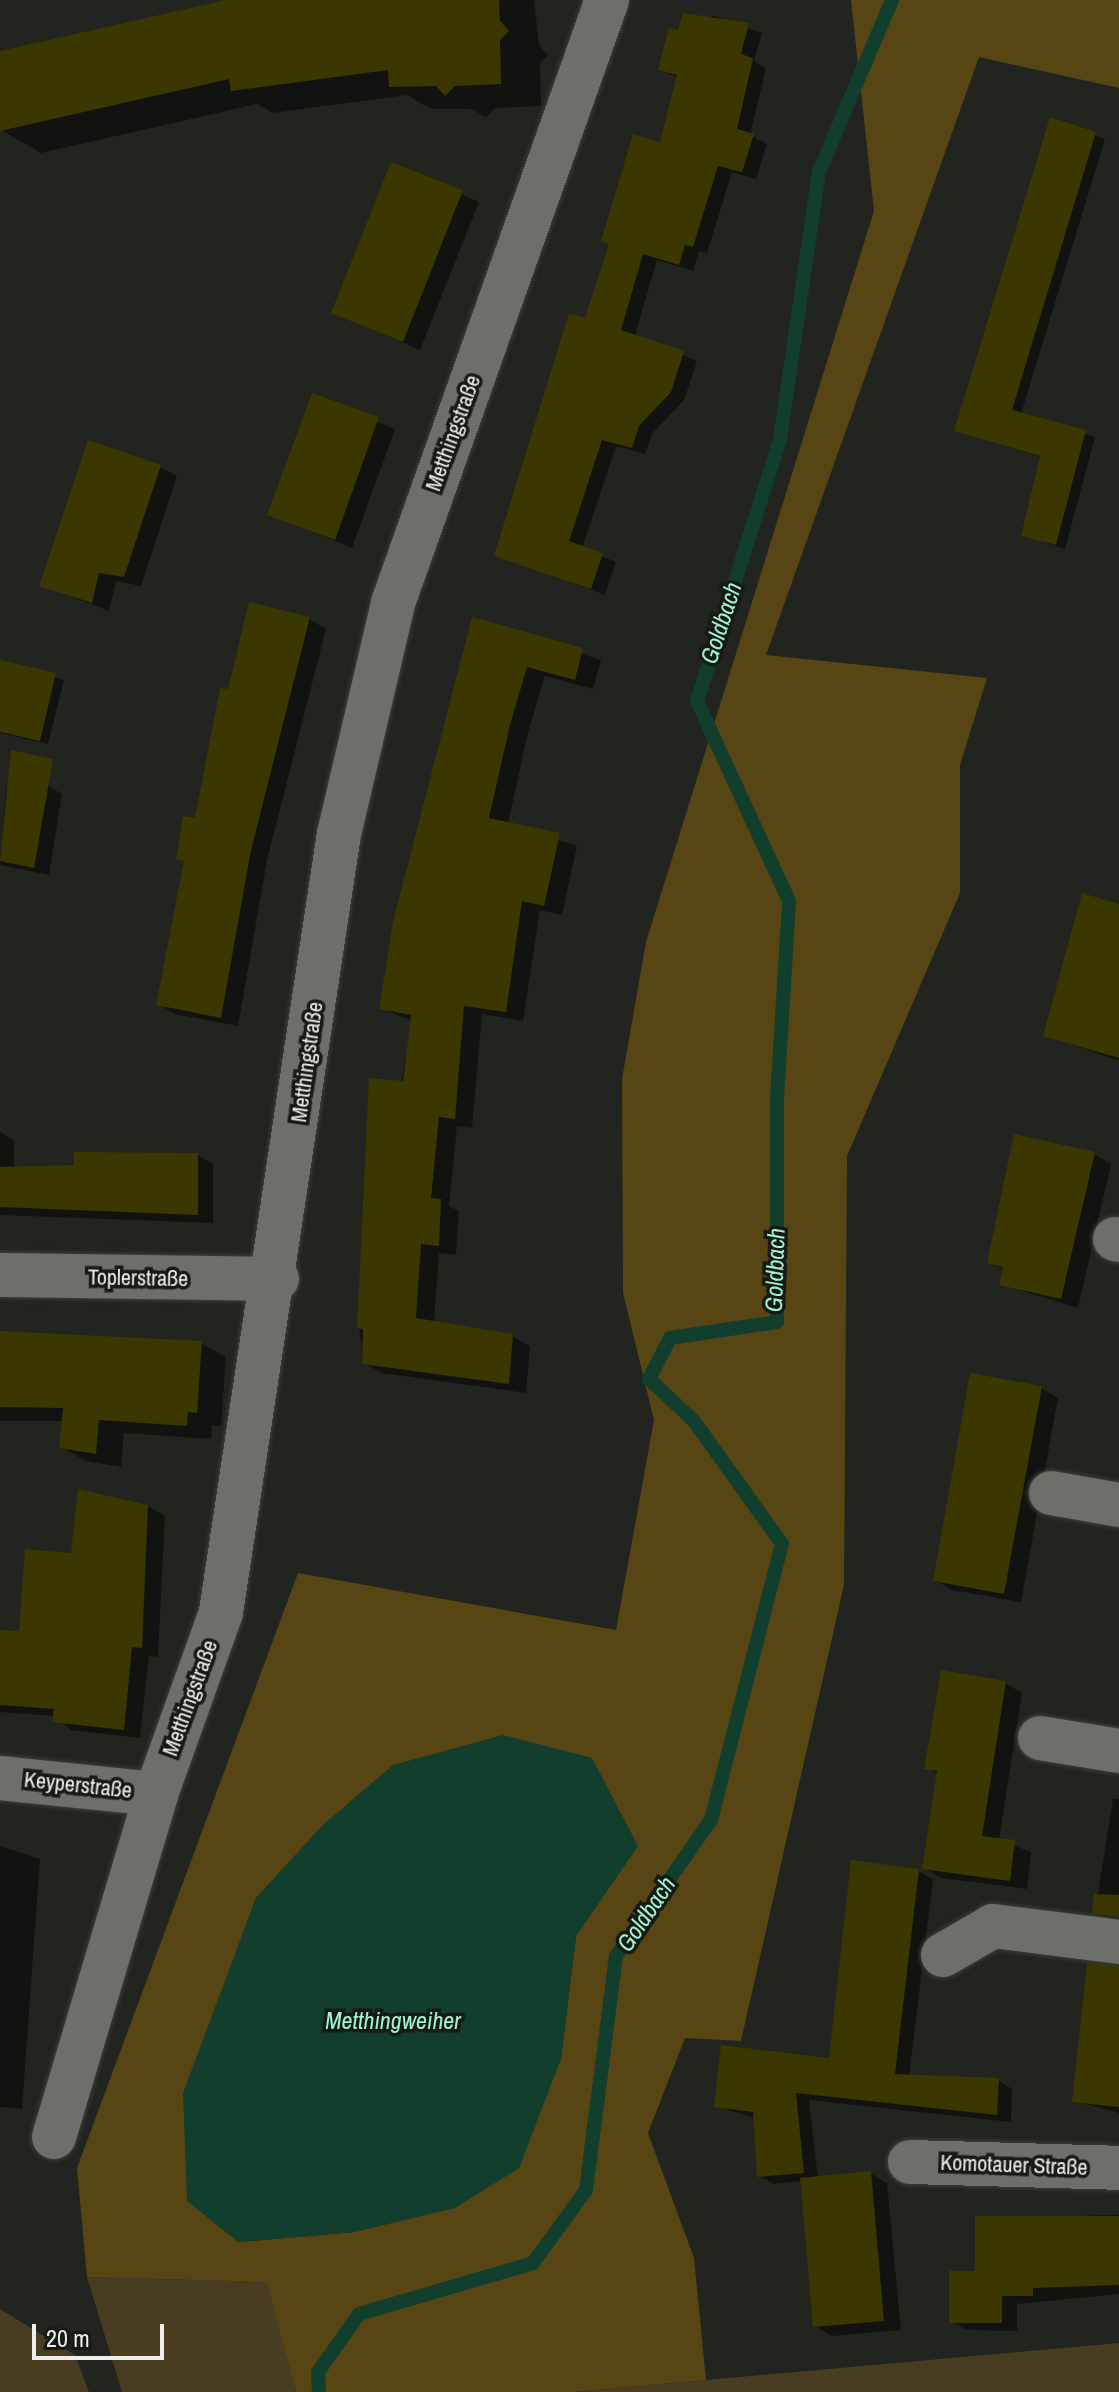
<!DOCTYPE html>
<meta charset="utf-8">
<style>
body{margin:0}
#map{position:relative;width:1119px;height:2392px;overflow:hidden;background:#222420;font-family:"Archivo Narrow",sans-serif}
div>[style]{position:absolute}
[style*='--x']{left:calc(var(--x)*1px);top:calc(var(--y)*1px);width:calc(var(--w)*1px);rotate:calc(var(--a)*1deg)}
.green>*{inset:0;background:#483c21}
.forest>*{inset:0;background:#584514}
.water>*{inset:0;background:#123e2e}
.shadow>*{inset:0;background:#0007}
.stream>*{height:14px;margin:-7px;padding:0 7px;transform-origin:7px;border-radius:7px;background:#123e2e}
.building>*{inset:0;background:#3a3700}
.roads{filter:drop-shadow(0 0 2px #3e3f3b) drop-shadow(0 0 2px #3e3f3b)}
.minor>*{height:44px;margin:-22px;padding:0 22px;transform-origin:22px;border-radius:22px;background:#6d6f6a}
span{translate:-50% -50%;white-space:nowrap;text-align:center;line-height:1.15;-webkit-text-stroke:7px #191a16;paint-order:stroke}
.street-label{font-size:22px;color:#eeefec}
.water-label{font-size:24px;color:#9df6d1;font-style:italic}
.scale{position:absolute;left:32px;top:2324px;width:132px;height:36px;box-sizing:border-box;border:4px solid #eeefec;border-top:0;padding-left:10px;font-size:24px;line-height:28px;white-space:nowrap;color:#eeefec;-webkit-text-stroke:6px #191a16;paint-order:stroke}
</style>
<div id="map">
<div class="green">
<i style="clip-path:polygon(87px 2277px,268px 2282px,296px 2392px,122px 2392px)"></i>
<i style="clip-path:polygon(0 2309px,75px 2355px,89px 2392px,0 2392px)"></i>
<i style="clip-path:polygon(1119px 2343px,1119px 2392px,575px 2392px,706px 2380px)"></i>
</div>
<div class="forest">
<i style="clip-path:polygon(evenodd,851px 0,1119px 0,1119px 88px,979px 57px,766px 655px,987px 678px,960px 765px,960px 893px,847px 1156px,844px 1585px,741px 2041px,685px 2038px,648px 2133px,694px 2258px,706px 2380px,574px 2392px,296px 2392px,267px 2282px,87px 2277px,77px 2168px,298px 1573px,616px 1630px,654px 1420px,623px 1293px,622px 1079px,646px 942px,874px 211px,851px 0,325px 1823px,637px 1846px,576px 1936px,561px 2059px,355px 2232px,238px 2242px,221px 1995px,256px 1898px,325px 1823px)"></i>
</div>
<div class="water">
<i style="clip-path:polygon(503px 1735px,592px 1758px,638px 1846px,576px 1936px,561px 2059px,519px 2168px,455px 2208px,355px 2232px,238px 2242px,187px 2201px,183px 2093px,256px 1898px,325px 1823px,393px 1765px)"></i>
</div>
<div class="shadow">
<i style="clip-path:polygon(534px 0,539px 45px,548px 55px,540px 63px,541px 106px,495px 108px,486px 117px,471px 109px,431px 109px,407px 95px,273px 113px,257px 104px,41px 153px,1px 130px,0 53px,229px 0)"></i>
<i style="clip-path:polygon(714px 16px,762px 33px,754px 61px,766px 68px,750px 135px,767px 144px,756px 179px,732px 172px,707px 253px,699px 251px,693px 271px,657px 260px,635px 335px,697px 361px,684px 400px,652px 434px,645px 454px,616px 446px,582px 548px,616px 562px,605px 595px,497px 555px,661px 145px,678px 78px,660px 69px,679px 32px)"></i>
<i style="clip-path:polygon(1051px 120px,1105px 139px,1021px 414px,1095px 437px,1065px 549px,1023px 535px,1041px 457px,956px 430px)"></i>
<i style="clip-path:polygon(392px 164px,479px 202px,420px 350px,333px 312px)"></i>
<i style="clip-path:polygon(313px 395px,395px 429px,352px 548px,269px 514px)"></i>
<i style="clip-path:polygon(160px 467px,177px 476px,141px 586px,116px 581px,109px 611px,42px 585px)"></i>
<i style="clip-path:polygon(309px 619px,326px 629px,267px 860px,238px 1026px,175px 1014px,158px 1004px,186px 863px,178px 858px,196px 820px,229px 691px)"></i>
<i style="clip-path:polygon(474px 620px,601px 660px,593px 689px,545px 676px,527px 736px,508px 824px,577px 846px,562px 915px,540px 910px,523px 1021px,482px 1014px,472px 1128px,457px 1126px,449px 1206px,459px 1211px,456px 1255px,439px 1253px,434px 1323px,512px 1336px,530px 1346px,526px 1393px,382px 1373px,364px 1363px,359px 1327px,412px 1021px,381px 1008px)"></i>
<i style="clip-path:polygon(0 662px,64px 680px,48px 744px,0 733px)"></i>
<i style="clip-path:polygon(48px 786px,62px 794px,49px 875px,0 865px,6px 788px)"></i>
<i style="clip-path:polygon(1119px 906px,1119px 1061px,1046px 1035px)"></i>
<i style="clip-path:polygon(0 1132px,14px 1140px,14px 1169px,198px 1155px,213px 1164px,213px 1223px,0 1215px)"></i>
<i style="clip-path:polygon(1094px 1154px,1111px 1164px,1078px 1308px,1001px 1284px,1005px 1270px,990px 1262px)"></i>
<i style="clip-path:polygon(0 1336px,201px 1343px,226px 1357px,221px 1426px,212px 1425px,211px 1439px,124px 1433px,121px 1467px,86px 1461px,61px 1447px,63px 1421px,0 1421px)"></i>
<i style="clip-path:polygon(1041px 1388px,1058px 1398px,1021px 1602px,952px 1590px,935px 1580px)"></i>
<i style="clip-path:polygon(148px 1506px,165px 1516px,158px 1657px,149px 1656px,140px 1738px,71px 1730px,55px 1716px,0 1712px,0 1631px,20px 1633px,73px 1555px)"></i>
<i style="clip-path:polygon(1005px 1683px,1022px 1693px,999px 1840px,1031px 1852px,1027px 1889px,941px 1878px,924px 1868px,938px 1774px,927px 1768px)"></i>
<i style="clip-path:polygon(1113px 1799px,1119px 1799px,1119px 1924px,1095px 1912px)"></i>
<i style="clip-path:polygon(0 1846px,40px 1859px,22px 2109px,0 2107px)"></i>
<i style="clip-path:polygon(918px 1871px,933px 1879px,909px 2077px,998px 2080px,1012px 2089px,1011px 2122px,809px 2100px,818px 2178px,870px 2173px,887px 2183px,901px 2330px,832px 2336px,815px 2326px,802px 2181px,774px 2184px,759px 2176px,755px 2118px,716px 2106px,831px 2060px)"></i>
<i style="clip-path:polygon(1119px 1967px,1119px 2113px,1074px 2101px)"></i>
<i style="clip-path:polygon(1119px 2215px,1119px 2294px,1017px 2304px,1017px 2331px,967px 2330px,951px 2321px,977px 2273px,977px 2218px)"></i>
</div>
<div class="stream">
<i style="--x:319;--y:2392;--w:20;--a:-93"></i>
<i style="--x:318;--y:2372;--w:71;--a:-54.7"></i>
<i style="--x:359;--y:2314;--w:181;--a:-16.3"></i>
<i style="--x:533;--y:2263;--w:90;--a:-54"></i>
<i style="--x:586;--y:2190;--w:236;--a:-82.7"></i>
<i style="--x:616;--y:1956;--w:166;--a:-55.1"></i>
<i style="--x:711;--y:1820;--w:285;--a:-75.6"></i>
<i style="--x:782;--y:1544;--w:151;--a:-125.6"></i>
<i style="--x:694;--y:1421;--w:62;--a:-137"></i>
<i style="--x:649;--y:1379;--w:46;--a:-62.9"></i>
<i style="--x:670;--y:1338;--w:108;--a:-8.5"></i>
<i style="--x:777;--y:1322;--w:223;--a:-90"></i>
<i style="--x:777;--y:1099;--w:198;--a:-86.5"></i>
<i style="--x:789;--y:901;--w:220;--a:-114.7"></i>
<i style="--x:697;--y:701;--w:275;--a:-72.4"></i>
<i style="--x:780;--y:439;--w:270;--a:-81.7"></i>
<i style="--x:819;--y:172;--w:187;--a:-67"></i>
</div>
<div class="building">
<i style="clip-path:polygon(226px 0,499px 0,500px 21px,509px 31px,500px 40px,501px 84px,455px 86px,445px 96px,436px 86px,389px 87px,388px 70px,231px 91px,229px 79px,0 131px,0 51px)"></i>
<i style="clip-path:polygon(683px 13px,749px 23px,741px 54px,753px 58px,737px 129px,754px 134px,742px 172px,718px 166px,693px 247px,685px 245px,679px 265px,643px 254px,621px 330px,684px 351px,671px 392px,639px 426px,632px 448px,602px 440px,569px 541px,603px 553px,591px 589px,494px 556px,569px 313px,585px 318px,609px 244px,601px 241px,633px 134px,660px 142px,677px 75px,658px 70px,669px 28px,678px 30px)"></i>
<i style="clip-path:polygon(1050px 117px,1096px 132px,1012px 410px,1086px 430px,1056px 545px,1021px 536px,1040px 456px,954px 431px)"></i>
<i style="clip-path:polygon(391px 162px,463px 190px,403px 342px,331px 313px)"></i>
<i style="clip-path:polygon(312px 393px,379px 417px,335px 540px,267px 515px)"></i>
<i style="clip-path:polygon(88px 440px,161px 465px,124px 577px,99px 573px,92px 603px,39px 586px)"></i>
<i style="clip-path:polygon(249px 602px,310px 617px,251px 850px,221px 1018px,156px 1005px,184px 861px,176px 859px,183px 816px,195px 818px,220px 688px,228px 689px)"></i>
<i style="clip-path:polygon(472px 617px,583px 648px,575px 680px,527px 667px,510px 725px,489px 818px,560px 833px,544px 906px,522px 901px,506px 1012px,464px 1006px,455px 1119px,439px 1117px,431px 1198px,441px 1199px,439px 1246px,421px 1244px,416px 1318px,513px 1334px,509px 1384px,362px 1364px,363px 1329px,357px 1328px,369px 1078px,403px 1081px,411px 1015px,379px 1009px,393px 922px)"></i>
<i style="clip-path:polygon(0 660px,56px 673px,40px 741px,0 732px)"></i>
<i style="clip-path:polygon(11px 750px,53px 759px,34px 868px,0 861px)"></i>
<i style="clip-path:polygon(1082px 893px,1119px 904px,1119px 1058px,1043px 1036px)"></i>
<i style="clip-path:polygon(1014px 1134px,1095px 1152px,1061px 1299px,999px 1285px,1003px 1267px,987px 1263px)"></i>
<i style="clip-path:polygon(74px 1152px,198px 1153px,198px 1215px,0 1207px,0 1167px,74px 1165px)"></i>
<i style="clip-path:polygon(0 1331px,202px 1341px,197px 1413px,188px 1412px,187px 1426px,99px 1420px,96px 1454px,59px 1448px,63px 1408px,0 1407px)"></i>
<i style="clip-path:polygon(970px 1373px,1042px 1386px,1004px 1594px,933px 1581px)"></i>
<i style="clip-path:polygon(78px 1489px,148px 1505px,142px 1648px,132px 1647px,124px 1730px,52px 1722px,54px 1709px,0 1705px,0 1630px,19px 1631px,25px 1549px,71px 1553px)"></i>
<i style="clip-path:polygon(941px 1670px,1006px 1681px,982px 1836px,1015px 1840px,1010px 1881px,922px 1869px,937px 1771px,924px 1769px)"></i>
<i style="clip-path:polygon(851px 1860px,919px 1869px,895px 2074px,999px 2078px,997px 2115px,796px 2093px,804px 2173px,757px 2177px,753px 2112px,714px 2107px,721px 2045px,829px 2058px)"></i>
<i style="clip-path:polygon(1094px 1894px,1119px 1895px,1119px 1917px,1092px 1913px)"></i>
<i style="clip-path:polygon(1087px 1963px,1119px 1966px,1119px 2107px,1072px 2102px)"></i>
<i style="clip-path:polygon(871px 2171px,884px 2321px,813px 2327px,800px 2178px)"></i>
<i style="clip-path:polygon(975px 2216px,1119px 2216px,1119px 2285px,1033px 2288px,1033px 2296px,1002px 2296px,1002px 2323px,949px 2323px,949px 2271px,975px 2271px)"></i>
</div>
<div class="roads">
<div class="minor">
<i style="--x:1115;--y:1239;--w:4;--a:14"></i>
<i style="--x:0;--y:1275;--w:277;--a:0.8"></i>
<i style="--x:1051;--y:1493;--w:69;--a:10"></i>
<i style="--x:1040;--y:1738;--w:80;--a:9.3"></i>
<i style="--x:0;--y:1778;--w:157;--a:5.9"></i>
<i style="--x:943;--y:1955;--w:58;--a:-30.1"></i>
<i style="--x:993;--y:1926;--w:127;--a:7.2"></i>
<i style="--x:54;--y:2137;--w:358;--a:-73.4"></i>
<i style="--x:156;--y:1794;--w:193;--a:-70.3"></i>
<i style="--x:221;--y:1612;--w:787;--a:-81.38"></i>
<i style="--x:339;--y:834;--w:237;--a:-76.8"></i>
<i style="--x:393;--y:603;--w:640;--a:-70.46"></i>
<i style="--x:910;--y:2162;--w:209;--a:1.6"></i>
</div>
</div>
<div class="street-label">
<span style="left:453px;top:433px;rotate:-70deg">Metthingstraße</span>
<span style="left:307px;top:1062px;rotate:-82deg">Metthingstraße</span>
<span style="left:138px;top:1278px;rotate:1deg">Toplerstraße</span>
<span style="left:190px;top:1698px;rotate:-70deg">Metthingstraße</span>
<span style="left:78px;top:1785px;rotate:6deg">Keyperstraße</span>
<span style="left:1014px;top:2165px;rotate:2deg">Komotauer Straße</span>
</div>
<div class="water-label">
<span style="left:721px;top:623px;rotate:-72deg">Goldbach</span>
<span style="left:775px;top:1270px;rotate:-88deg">Goldbach</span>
<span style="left:646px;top:1914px;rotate:-56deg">Goldbach</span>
<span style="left:393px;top:2021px">Metthingweiher</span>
</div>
<div class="scale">20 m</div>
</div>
